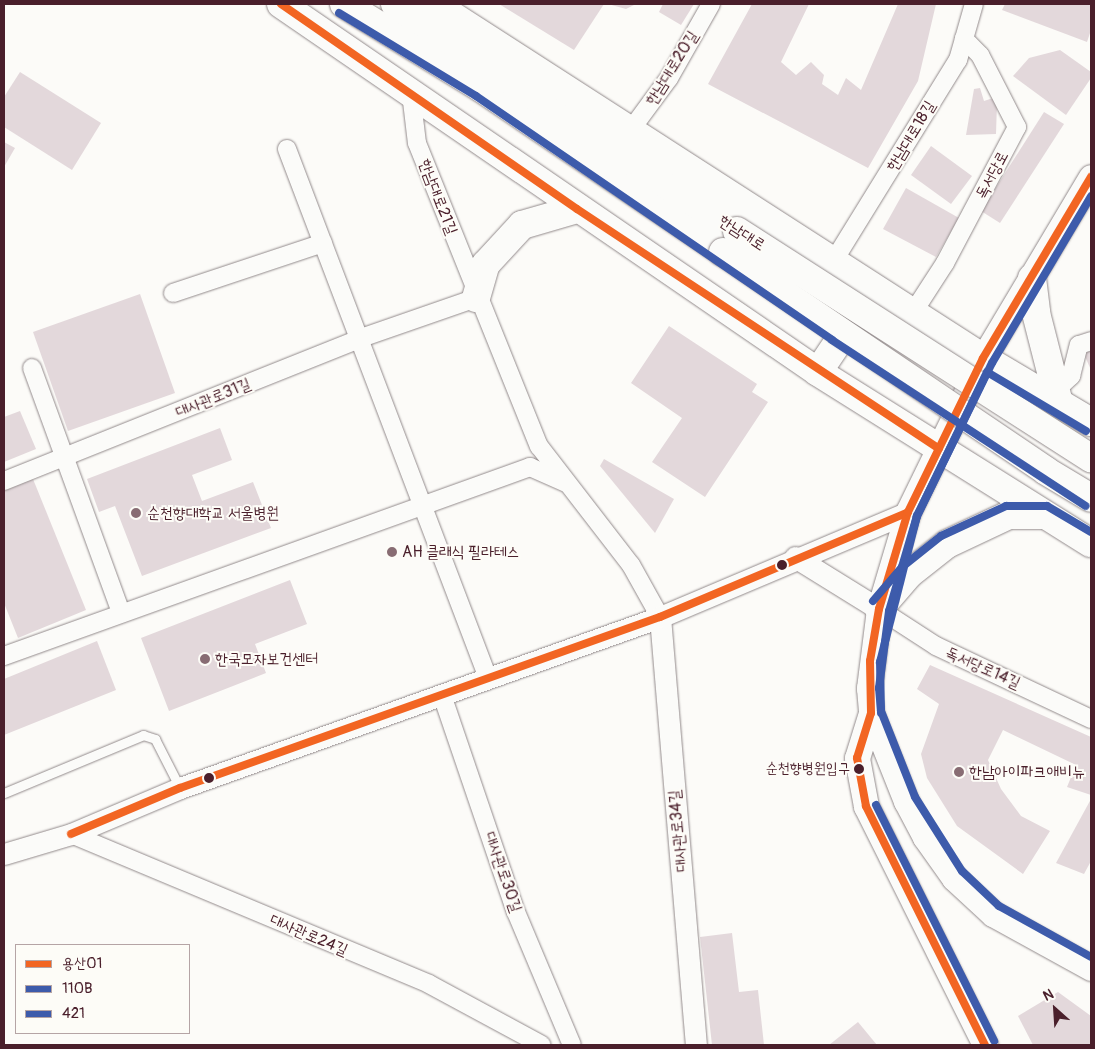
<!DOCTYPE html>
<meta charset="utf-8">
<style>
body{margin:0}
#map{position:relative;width:1095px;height:1049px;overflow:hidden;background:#fcfbf8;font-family:Pangolin,"Poor Story",sans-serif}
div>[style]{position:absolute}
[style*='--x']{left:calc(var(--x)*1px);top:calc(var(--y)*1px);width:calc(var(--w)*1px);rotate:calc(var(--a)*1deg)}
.building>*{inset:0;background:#e3d8db}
.roads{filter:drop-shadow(0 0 1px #928a8b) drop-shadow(0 0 1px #928a8b)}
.service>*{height:9px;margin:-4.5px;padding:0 4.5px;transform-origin:4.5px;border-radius:4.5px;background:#fbfbf9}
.minor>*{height:18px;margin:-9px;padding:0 9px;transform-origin:9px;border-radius:9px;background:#fbfbf9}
.tertiary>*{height:21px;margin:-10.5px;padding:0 10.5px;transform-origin:10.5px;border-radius:10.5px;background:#fbfbf9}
.secondary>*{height:25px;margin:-12.5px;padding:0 12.5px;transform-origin:12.5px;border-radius:12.5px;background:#fbfbf9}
.primary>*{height:28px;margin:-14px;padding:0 14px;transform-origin:14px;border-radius:14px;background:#fbfbf9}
.bridges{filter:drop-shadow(0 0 1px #928a8b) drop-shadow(0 0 1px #928a8b)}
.primary-bridge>*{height:28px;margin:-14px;padding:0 14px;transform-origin:14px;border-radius:14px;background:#fbfbf9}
.bus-1>*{height:8px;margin:-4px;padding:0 4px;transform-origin:4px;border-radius:4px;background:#f26522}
.bus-2>*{height:8px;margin:-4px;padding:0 4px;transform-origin:4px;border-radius:4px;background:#3d5bab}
.bus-3>*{height:8px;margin:-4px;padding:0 4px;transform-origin:4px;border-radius:4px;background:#3d5bab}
.dots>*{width:14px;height:14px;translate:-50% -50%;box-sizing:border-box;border:2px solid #fdfcf7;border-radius:50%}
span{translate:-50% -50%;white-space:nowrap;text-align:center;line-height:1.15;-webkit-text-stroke:4px #fdfcf7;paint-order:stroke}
.bus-label{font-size:15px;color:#4a1f2b}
.right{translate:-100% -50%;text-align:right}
.street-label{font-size:16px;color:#4a1f2b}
.poi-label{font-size:16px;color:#4a1f2b}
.left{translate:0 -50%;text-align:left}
.frame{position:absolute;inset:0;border:5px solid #4a1f2b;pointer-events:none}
.legend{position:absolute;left:15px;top:944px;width:175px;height:90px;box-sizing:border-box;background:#fdfcf7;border:1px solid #b5a4a5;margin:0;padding:6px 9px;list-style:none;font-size:15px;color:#4a1f2b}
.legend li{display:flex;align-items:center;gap:10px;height:25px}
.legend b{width:25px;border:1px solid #b5a4a5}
.north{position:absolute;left:1030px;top:984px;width:50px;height:50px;-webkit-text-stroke:4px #fdfcf7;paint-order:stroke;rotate:334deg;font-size:14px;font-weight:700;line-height:20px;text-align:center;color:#4a1f2b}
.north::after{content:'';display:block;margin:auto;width:18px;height:22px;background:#4a1f2b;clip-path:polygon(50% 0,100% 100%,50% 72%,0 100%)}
</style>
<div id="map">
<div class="building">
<i style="clip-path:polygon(499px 4px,604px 4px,574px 50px)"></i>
<i style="clip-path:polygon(608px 4px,636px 4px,626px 9px)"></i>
<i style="clip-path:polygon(663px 4px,694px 4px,681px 25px,659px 12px)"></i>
<i style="clip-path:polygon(752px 4px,809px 4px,781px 62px,796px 75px,811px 62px,824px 75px,822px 84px,838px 95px,846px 78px,861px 90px,898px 4px,936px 4px,918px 81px,868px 168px,708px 84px)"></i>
<i style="clip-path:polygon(1005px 4px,1091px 4px,1091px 30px,1087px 42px,1002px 10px)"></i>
<i style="clip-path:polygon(1060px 50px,1091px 72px,1091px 78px,1066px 115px,1013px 76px,1029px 58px)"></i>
<i style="clip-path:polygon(20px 72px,101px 123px,72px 170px,4px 127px,4px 97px)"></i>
<i style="clip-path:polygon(980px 88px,984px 101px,993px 98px,997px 103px,996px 134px,966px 135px,974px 89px)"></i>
<i style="clip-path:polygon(1044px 112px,1064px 124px,1000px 223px,981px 211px)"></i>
<i style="clip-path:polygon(4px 142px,15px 148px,4px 167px)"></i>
<i style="clip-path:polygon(931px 146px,972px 176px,951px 204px,911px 175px)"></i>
<i style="clip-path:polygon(906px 188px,959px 218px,936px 257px,883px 229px)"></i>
<i style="clip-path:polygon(140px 294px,175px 393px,68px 431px,33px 332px)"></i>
<i style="clip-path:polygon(669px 326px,757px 384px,752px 392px,768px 402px,705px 497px,652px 462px,682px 418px,631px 383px)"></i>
<i style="clip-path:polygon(1091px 348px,1091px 370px,1083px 352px)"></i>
<i style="clip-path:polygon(20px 411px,36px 449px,4px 462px,4px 417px)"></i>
<i style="clip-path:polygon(220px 428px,232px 460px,192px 475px,202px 501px,253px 482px,271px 528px,142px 576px,115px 506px,99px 512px,87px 479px)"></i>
<i style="clip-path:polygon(604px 459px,674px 499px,655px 533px,600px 466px)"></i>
<i style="clip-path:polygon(33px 479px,86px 610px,18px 638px,4px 603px,4px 491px)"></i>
<i style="clip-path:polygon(290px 580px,307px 624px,255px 644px,266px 673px,169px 711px,141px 638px)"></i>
<i style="clip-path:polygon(97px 641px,116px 690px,4px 735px,4px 679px)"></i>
<i style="clip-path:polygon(930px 665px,1091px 737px,1091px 795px,1067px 787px,1076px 765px,1003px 730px,988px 760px,1001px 789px,1021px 816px,1050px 831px,1023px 874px,957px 826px,927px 778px,921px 754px,939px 704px,917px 689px)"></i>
<i style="clip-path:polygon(1091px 799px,1091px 861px,1084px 874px,1056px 863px)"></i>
<i style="clip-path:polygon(732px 933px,739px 992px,758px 990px,764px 1045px,712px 1045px,700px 937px)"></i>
<i style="clip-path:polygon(1058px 992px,1091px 1016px,1091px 1045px,1033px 1045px,1018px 1016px)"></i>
<i style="clip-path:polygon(858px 1022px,877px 1045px,829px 1045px)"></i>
</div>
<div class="roads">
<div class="service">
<i style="--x:4;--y:793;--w:151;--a:-22.6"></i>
<i style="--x:143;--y:735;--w:13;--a:18"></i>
<i style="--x:155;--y:739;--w:55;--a:63"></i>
</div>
<div class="minor">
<i style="--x:411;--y:93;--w:50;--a:83.2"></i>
<i style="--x:417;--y:143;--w:327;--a:68.1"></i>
<i style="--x:539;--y:446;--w:150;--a:52.3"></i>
<i style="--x:631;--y:565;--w:60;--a:60.9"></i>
<i style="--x:630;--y:131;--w:66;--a:-53.7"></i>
<i style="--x:669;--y:78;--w:85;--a:-60.4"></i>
<i style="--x:287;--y:149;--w:566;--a:69.2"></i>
<i style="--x:833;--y:262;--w:238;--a:-58.3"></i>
<i style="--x:958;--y:60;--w:58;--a:-74.1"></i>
<i style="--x:173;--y:293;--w:158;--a:-18.4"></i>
<i style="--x:914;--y:311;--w:57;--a:-57.1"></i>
<i style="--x:945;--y:263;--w:154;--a:-62.1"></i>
<i style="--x:1017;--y:127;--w:81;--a:-117.2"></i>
<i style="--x:980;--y:55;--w:23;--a:-135"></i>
<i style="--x:32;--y:368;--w:261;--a:70"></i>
<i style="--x:1056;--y:390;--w:21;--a:-43"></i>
<i style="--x:1071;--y:376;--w:32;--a:-76"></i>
<i style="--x:1079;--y:345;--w:13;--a:-18"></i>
<i style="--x:4;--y:481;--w:385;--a:-21.8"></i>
<i style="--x:361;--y:338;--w:122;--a:-19.2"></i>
<i style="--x:879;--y:609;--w:68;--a:33"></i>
<i style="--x:936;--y:646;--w:171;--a:25.2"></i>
<i style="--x:4;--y:656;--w:559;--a:-19.76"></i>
<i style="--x:530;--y:467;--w:39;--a:24"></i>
<i style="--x:442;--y:695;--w:229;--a:71.2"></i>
<i style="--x:516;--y:912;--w:144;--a:67.2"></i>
<i style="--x:71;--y:834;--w:388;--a:22.7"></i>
<i style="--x:429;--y:984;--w:128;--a:28.4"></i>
</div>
<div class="tertiary">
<i style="--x:795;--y:557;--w:99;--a:31.8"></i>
<i style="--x:660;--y:617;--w:430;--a:85.2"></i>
<i style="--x:4;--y:854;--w:70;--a:-16.6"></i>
<i style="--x:71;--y:834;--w:118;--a:-22.9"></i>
<i style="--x:180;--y:788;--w:510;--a:-19.61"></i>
<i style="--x:660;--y:617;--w:269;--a:-22.9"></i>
</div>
<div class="secondary">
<i style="--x:1091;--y:177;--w:211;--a:120.8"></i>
<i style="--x:983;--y:358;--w:171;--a:116"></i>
<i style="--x:908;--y:512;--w:101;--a:106.6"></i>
<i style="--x:879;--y:609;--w:80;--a:97.2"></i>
<i style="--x:869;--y:688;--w:25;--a:85"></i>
<i style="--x:871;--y:713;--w:95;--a:68.3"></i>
<i style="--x:906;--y:801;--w:41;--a:62.2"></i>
<i style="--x:925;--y:837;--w:50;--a:54.7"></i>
<i style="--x:954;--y:878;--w:53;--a:42.7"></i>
<i style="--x:993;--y:914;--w:112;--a:28.9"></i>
<i style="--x:871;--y:713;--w:47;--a:107.3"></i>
<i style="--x:857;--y:758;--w:49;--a:79.4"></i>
<i style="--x:866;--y:806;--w:267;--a:63.5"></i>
</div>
<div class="primary">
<i style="--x:281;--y:4;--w:651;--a:34.42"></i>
<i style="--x:818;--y:372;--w:322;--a:32.1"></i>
<i style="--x:344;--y:4;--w:161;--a:31.5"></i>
<i style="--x:481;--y:88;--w:292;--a:34.1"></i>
<i style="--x:395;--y:4;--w:410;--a:33.6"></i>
<i style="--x:434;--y:4;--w:653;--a:32.81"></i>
<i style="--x:983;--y:358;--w:126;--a:30.7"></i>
<i style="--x:1032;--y:278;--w:35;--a:83"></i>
<i style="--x:1036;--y:313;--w:93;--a:75.7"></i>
<i style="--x:476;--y:298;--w:35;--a:-74"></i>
<i style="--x:486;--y:264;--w:53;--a:-47.3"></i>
<i style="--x:522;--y:225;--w:57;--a:-16.2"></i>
<i style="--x:818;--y:372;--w:70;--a:-56.1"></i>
<i style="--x:879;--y:609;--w:46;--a:-49.4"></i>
<i style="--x:909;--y:574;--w:48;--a:-38.3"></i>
<i style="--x:947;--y:544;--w:68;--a:-25.1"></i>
<i style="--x:1009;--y:515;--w:35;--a:0"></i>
</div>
</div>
<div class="bridges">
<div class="primary-bridge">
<i style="--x:737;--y:231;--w:421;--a:32.7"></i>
<i style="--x:723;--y:252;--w:390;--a:34.1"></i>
<i style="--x:1046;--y:471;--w:52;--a:31"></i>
</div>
</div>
<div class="bus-1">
<i style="--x:281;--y:4;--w:360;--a:34.7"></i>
<i style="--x:577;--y:209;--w:434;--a:33.5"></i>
<i style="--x:71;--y:834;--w:118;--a:-22.9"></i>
<i style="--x:180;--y:788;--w:510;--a:-19.61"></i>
<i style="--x:660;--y:617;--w:269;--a:-22.9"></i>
<i style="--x:985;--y:1045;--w:267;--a:-116.5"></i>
<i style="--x:866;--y:806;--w:49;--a:-100.6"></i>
<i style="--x:857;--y:758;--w:47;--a:-72.7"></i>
<i style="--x:871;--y:713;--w:52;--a:-91.1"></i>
<i style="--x:870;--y:661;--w:53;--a:-80.2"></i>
<i style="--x:879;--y:609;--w:101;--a:-73.4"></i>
<i style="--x:908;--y:512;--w:171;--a:-64"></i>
<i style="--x:983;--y:358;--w:211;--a:-59.2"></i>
</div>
<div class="bus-2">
<i style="--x:339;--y:13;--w:160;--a:31.2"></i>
<i style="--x:476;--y:96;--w:432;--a:34.4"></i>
<i style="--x:832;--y:340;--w:303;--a:33.2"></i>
<i style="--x:881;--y:713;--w:51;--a:-91.1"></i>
<i style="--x:880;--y:662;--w:151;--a:-75.8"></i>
<i style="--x:917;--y:516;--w:170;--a:-63.9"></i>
<i style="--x:992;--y:363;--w:194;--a:-59.3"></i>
</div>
<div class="bus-3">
<i style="--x:1086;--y:431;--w:115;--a:-149.2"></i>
<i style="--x:987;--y:372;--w:160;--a:115.9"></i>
<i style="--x:917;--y:516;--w:99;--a:106.4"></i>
<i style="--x:889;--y:611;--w:78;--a:97.4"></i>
<i style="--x:879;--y:688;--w:23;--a:85"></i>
<i style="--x:881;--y:711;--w:92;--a:68.4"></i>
<i style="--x:915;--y:797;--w:88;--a:57.6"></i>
<i style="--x:962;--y:871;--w:51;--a:43.4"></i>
<i style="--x:999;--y:906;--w:105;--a:29"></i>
<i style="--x:873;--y:601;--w:45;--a:-49.5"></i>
<i style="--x:902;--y:567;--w:50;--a:-38.5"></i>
<i style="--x:941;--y:536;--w:72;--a:-24.8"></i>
<i style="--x:1006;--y:506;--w:41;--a:0"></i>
<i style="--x:1047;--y:506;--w:51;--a:30.6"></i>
<i style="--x:876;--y:805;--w:264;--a:63.4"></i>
</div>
<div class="dots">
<i style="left:136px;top:513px;background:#886c73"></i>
<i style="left:392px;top:552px;background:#886c73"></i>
<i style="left:782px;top:565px;background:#4a1f2b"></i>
<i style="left:205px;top:659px;background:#886c73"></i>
<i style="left:859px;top:769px;background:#4a1f2b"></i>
<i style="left:959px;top:772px;background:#886c73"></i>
<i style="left:209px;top:778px;background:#4a1f2b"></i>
</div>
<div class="bus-label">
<span class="right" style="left:850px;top:769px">순천향병원입구</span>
</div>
<div class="street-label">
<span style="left:672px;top:68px;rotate:-58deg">한남대로20길</span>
<span style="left:911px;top:136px;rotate:-59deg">한남대로18길</span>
<span style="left:992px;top:175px;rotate:-62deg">독서당로</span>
<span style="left:438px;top:197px;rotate:69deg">한남대로21길</span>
<span style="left:742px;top:233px;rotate:33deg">한남대로</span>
<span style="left:213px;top:398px;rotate:-22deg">대사관로31길</span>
<span style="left:983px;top:668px;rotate:24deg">독서당로14길</span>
<span style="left:678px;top:831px;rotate:-95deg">대사관로34길</span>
<span style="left:503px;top:872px;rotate:71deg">대사관로30길</span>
<span style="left:309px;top:935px;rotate:23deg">대사관로24길</span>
</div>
<div class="poi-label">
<span class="left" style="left:147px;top:513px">순천향대학교 서울병원</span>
<span class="left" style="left:402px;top:552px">AH 클래식 필라테스</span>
<span class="left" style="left:215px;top:659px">한국모자보건센터</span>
<span class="left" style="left:969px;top:772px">한남아이파크애비뉴</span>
</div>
<div class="frame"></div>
<ul class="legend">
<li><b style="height:6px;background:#f26522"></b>용산01</li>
<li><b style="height:6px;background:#3d5bab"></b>110B</li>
<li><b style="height:6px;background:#3d5bab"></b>421</li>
</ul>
<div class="north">N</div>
</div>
